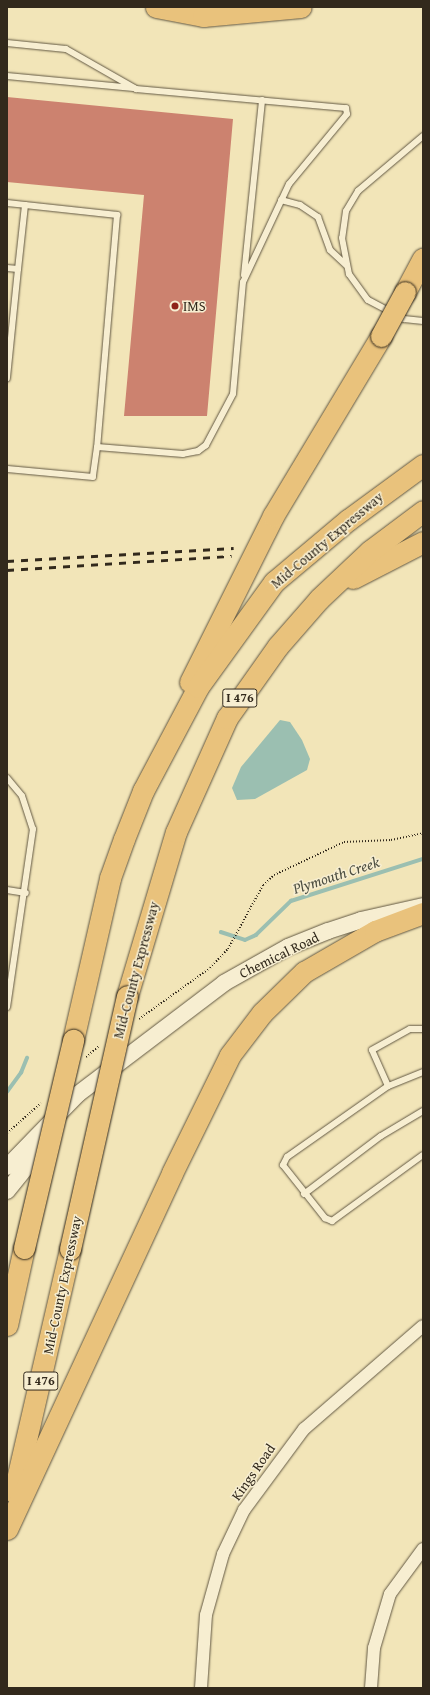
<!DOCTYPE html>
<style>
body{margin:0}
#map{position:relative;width:430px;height:1695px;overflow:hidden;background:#f2e5b8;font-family:"Gentium Book Plus",serif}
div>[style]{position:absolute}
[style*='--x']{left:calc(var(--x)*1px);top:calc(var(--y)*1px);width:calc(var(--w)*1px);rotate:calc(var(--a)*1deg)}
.water>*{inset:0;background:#9bbfb1}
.stream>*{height:3.5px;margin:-1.75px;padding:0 1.75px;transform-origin:1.75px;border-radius:1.75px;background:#9bbfb1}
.building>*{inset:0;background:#cc826f}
.path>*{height:2px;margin-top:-1px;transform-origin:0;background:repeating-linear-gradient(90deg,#32291c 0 1px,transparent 0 3px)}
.roads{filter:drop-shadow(0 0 1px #625843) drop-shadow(0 0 1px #625843)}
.lane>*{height:6px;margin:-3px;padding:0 3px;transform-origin:3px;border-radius:3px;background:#f7eed1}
.street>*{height:12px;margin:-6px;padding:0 6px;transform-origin:6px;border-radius:6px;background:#f7eed1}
.secondary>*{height:16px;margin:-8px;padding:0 8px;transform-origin:8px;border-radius:8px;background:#f7eed1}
.highway>*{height:21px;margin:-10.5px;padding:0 10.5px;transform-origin:10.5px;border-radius:10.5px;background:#e9c27c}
.rail>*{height:3px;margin-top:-1.5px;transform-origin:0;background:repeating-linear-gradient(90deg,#32291c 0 7px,transparent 0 14px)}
.bridges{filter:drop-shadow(0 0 1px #32291c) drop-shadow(0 0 1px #32291c)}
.highway-bridge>*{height:21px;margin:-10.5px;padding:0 10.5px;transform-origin:10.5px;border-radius:10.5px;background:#e9c27c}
.dots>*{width:11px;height:11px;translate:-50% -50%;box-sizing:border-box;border:2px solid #f7eed1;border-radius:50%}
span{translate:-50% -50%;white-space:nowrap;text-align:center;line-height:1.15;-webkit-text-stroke:3px #f7eed1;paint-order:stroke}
.shield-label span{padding:1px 3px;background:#f7eed1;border:1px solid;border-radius:3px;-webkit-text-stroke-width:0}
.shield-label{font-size:13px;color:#32291c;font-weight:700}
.poi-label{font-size:14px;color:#32291c}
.left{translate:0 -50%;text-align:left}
.street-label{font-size:14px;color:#32291c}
.water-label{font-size:15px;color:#4c4e41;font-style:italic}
.frame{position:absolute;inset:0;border:8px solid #32291c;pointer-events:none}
</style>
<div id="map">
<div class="water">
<i style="clip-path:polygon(280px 720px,290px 722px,302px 740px,310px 759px,307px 770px,255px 799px,237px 800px,232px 788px,241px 767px)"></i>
</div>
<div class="stream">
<i style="--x:221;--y:932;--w:25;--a:18"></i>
<i style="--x:245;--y:940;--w:12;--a:-24"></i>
<i style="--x:256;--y:935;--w:49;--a:-44.2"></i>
<i style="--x:291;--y:901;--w:139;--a:-17.7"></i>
<i style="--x:7;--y:1092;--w:24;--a:-54"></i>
<i style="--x:21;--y:1073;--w:16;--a:-68"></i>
</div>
<div class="building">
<i style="clip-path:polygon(7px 97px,233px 119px,207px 416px,124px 416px,144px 195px,7px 182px)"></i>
</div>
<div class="path">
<i style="--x:139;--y:1019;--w:87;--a:-35.7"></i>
<i style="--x:210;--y:968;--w:26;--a:-47"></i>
<i style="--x:228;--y:949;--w:73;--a:-61.3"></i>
<i style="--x:263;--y:885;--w:15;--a:-42"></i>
<i style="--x:274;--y:875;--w:77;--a:-25.2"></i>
<i style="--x:344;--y:842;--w:47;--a:-2.4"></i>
<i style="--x:391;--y:840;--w:33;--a:-12"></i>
<i style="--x:86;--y:1057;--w:17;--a:-40"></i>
<i style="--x:7;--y:1133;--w:45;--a:-41.4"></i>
</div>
<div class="roads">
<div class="lane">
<i style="--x:7;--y:43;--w:59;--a:5.8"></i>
<i style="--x:66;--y:49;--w:81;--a:29.7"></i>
<i style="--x:136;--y:89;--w:211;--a:5.2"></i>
<i style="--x:346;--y:108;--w:6;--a:81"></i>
<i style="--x:347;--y:114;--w:91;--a:129.6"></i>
<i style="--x:289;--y:184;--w:108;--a:115.1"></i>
<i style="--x:243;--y:282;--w:112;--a:95.1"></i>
<i style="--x:233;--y:394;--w:58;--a:117.9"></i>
<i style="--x:206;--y:445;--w:10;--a:143"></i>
<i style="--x:198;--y:451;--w:15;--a:169"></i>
<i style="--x:183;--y:454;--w:86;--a:-175.3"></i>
<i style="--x:97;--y:447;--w:30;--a:98"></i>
<i style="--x:93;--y:477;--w:86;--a:-174.7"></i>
<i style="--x:7;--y:76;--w:127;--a:5.4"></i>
<i style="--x:423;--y:136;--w:85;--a:139.8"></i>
<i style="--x:358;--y:191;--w:23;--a:121"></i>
<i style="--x:346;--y:211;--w:27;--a:98"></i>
<i style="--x:342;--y:238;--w:37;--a:79"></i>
<i style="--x:349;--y:274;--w:32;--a:54"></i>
<i style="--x:368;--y:300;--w:41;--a:27.8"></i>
<i style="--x:404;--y:319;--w:19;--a:6"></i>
<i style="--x:281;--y:200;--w:20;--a:15"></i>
<i style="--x:300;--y:205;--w:22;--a:34"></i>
<i style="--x:318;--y:217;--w:35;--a:70"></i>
<i style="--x:330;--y:250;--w:22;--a:43"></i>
<i style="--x:7;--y:203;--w:18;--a:6"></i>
<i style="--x:25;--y:205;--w:64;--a:96.2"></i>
<i style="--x:25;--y:205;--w:93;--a:6.2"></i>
<i style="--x:117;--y:215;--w:233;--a:94.9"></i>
<i style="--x:7;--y:268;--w:11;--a:5"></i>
<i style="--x:18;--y:269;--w:110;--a:95.8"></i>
<i style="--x:244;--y:275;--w:176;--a:-84.1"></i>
<i style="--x:7;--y:778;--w:23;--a:50"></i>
<i style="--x:22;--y:796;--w:35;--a:72"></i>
<i style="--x:33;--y:829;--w:180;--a:98.3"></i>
<i style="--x:7;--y:890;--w:19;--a:9"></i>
<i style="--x:423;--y:1072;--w:38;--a:158"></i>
<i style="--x:388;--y:1086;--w:123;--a:144.9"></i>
<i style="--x:287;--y:1157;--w:9;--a:117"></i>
<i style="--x:283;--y:1165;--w:68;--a:51.6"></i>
<i style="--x:325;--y:1218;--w:8;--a:23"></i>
<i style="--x:332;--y:1221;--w:112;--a:-36"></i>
<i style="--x:388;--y:1086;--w:39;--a:-114"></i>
<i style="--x:372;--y:1050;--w:43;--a:-28.9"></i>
<i style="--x:410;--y:1029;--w:13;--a:0"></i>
<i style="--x:304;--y:1194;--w:96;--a:-37"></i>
<i style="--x:381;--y:1136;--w:49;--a:-30.8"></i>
</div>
<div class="street">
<i style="--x:201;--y:1688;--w:73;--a:-86.1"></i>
<i style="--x:206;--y:1615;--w:63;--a:-74.4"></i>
<i style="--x:223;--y:1554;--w:49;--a:-64.5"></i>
<i style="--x:244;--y:1510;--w:101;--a:-53.5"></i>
<i style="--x:304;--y:1429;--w:157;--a:-40.9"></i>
<i style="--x:371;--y:1688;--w:40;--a:-85.7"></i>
<i style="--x:374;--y:1648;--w:56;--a:-73.5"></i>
<i style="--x:390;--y:1594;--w:56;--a:-53.7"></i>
</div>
<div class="secondary">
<i style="--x:7;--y:1167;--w:102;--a:-45.8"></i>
<i style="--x:78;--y:1094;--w:183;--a:-37.2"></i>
<i style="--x:224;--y:983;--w:73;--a:-29.4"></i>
<i style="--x:288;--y:947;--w:43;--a:-21.8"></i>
<i style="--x:328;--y:931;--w:35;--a:-18"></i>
<i style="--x:361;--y:920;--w:64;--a:-12.7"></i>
<i style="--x:7;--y:1191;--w:67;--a:-51.1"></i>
</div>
<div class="highway">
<i style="--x:156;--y:7;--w:48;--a:10.8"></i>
<i style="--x:203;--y:16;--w:98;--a:-5.2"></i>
<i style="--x:405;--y:292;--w:38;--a:-62"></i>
<i style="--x:353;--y:578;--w:79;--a:-27.2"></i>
<i style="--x:190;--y:682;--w:186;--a:-63.4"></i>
<i style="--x:273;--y:516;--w:210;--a:-59"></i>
<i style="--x:127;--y:996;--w:171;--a:-73.4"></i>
<i style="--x:176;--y:832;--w:125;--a:-65.9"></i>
<i style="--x:227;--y:718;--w:88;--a:-54.7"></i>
<i style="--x:278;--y:646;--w:62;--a:-48.9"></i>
<i style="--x:319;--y:599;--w:70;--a:-43.3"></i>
<i style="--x:370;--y:551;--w:66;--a:-37"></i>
<i style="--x:73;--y:1040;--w:166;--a:-77.1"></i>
<i style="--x:110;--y:878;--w:41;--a:-70.3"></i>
<i style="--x:124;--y:839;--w:52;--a:-68.4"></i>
<i style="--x:143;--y:791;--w:118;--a:-62.1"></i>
<i style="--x:198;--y:687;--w:130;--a:-54.1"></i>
<i style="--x:274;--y:582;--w:97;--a:-40"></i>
<i style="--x:348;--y:520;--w:93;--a:-36.3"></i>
<i style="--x:7;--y:1325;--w:79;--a:-77.6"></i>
<i style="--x:14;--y:1492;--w:249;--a:-77"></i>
<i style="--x:7;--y:1529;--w:392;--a:-65.1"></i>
<i style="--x:172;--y:1173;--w:131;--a:-63.8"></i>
<i style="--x:230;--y:1055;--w:53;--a:-52.7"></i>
<i style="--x:262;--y:1013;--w:59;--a:-44.3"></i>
<i style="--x:304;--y:972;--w:82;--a:-30"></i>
<i style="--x:375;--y:931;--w:51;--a:-20.6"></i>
</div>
</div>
<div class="rail">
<i style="--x:7;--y:561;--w:227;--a:-3.3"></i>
<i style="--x:7;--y:570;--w:225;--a:-3.6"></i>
</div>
<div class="bridges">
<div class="highway-bridge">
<i style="--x:381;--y:336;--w:50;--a:-61.4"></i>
<i style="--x:24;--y:1248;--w:214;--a:-76.7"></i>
<i style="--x:70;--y:1249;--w:259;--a:-77.3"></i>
</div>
</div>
<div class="dots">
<i style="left:175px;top:306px;background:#8f2418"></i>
</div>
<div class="shield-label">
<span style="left:240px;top:698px">I 476</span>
<span style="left:41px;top:1381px">I 476</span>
</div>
<div class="poi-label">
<span class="left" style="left:183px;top:306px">IMS</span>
</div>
<div class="street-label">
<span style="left:327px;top:540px;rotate:-40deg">Mid-County Expressway</span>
<span style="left:279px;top:955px;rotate:-26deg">Chemical Road</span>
<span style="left:136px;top:970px;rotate:-75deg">Mid-County Expressway</span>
<span style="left:62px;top:1285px;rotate:-78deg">Mid-County Expressway</span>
<span style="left:253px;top:1472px;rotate:-55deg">Kings Road</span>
</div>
<div class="water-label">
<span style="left:336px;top:875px;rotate:-18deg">Plymouth Creek</span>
</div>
<div class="frame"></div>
</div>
